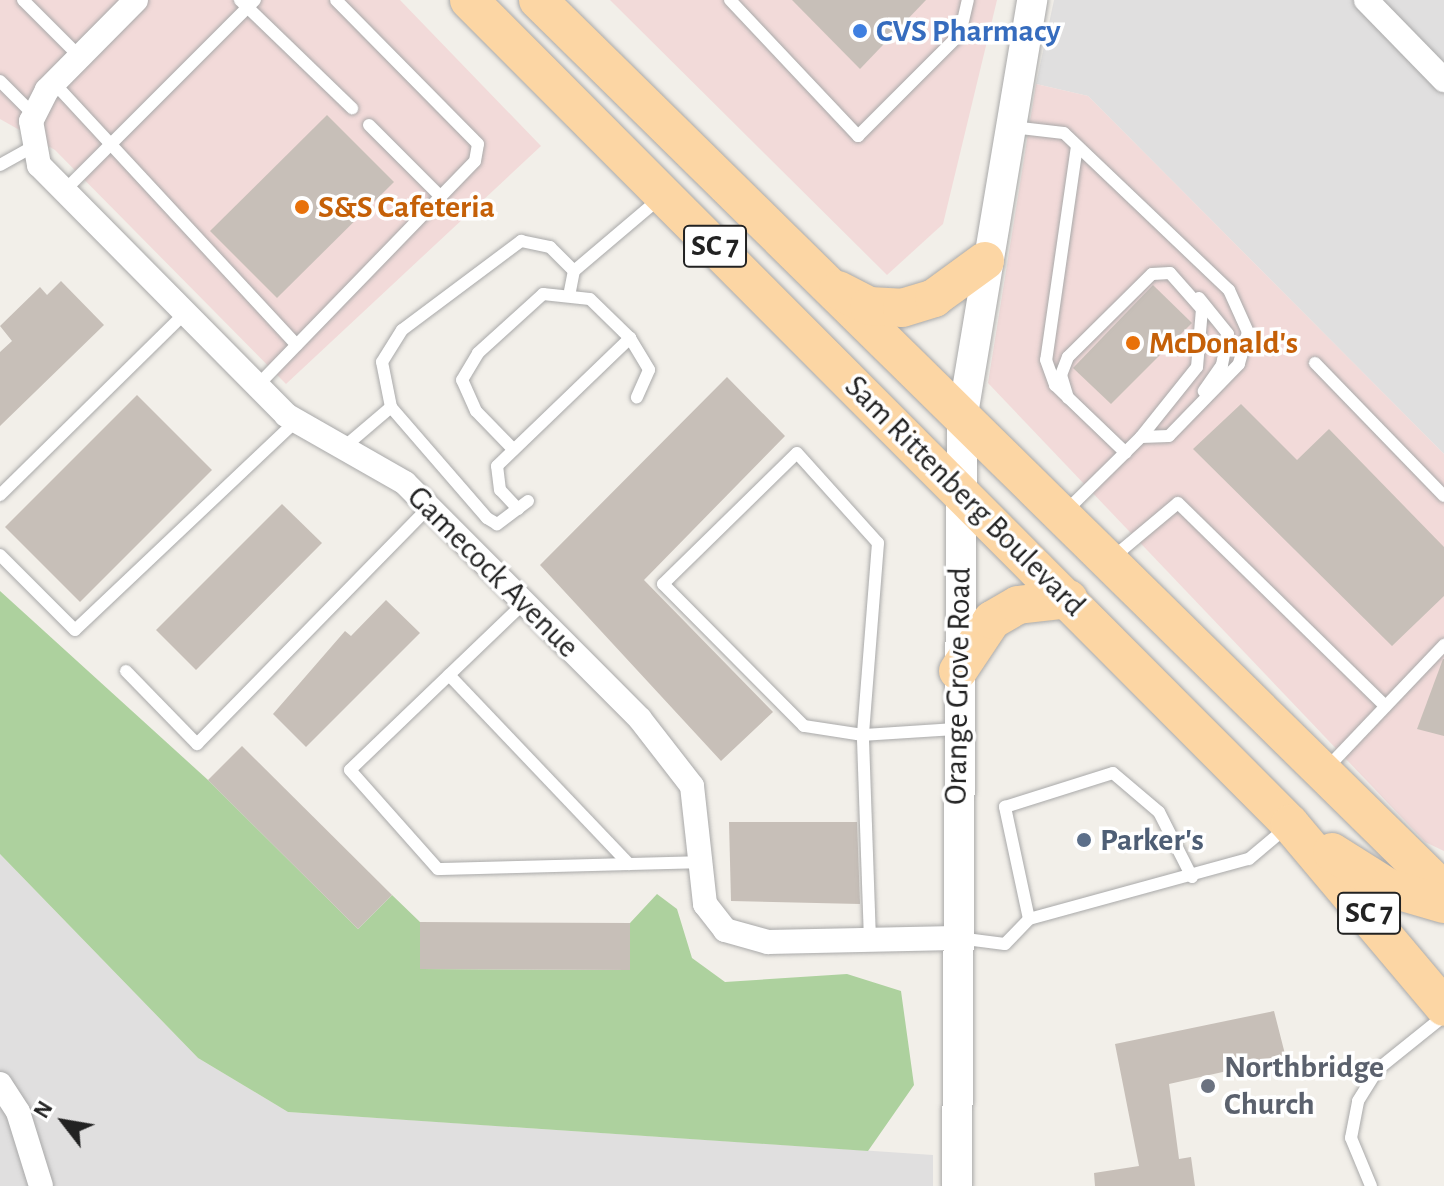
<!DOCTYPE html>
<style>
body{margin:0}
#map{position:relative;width:1444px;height:1186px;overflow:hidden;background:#f2efe9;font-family:"Alegreya Sans",sans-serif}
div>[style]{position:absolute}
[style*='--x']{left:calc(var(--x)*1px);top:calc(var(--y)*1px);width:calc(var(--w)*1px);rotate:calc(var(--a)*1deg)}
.residential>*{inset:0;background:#e0dfdf}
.commercial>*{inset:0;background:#f2dad9}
.forest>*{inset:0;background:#add19e}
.building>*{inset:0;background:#c7bfb8}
.roads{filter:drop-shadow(0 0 2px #a9a9a9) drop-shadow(0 0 2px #a9a9a9)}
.service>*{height:12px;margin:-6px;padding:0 6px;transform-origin:6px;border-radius:6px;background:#fff}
.minor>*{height:24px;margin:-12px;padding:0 12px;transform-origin:12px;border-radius:12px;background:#fff}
.tertiary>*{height:30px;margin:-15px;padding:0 15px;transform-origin:15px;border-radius:15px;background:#fff}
.primary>*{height:38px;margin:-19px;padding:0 19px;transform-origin:19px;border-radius:19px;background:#fcd6a4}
.dots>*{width:22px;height:22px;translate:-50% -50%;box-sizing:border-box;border:4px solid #fff;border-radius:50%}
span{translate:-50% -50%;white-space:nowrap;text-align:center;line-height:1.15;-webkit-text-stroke:7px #fff;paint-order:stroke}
.shield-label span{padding:2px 6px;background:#fff;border:2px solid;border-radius:6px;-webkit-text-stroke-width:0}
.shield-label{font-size:30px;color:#222;font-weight:700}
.shop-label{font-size:32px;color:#366cbe;font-weight:700}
.left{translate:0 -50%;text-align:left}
.food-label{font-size:32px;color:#c56008;font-weight:700}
.street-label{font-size:32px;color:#222}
.service-label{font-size:32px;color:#4e5e75;font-weight:700}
.worship-label{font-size:32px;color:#5b616d;font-weight:700}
.north{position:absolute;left:24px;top:1082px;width:80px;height:80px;-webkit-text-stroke:6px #fff;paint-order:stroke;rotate:301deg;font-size:22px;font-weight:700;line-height:32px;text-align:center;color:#222}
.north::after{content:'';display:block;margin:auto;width:28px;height:36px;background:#222;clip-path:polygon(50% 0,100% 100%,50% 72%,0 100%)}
</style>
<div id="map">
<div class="residential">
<i style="clip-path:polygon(1054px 0,1444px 0,1444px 454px,1088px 96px,1036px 84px)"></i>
<i style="clip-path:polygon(0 854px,198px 1058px,288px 1112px,933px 1155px,933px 1186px,0 1186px)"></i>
</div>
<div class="commercial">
<i style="clip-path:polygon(0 0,400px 0,541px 146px,286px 384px,55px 150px,0 119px)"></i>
<i style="clip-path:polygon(610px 0,997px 0,943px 224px,887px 275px)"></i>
<i style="clip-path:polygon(1036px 84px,1088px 96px,1444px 454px,1444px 851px,1425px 842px,988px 383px)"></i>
</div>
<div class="forest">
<i style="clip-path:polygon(0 591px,208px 780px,358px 929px,392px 895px,420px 922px,420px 969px,629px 970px,630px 923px,657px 894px,677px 909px,692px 958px,725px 982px,847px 974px,901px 991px,914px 1085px,868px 1151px,288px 1112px,198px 1058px,0 854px)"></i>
</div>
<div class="building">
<i style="clip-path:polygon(792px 0,926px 0,860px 69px)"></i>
<i style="clip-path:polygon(327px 115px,394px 182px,277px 298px,210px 231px)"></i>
<i style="clip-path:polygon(61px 281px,104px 325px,0 426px,0 352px,12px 341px,0 326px,40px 287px,47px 295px)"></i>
<i style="clip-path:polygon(1153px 285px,1192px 323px,1111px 404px,1073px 368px)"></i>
<i style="clip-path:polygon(727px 377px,785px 436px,644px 580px,773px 712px,721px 761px,540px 565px)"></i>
<i style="clip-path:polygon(137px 395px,212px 470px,80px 602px,5px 527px)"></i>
<i style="clip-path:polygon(1241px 404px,1297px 460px,1329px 429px,1444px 547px,1444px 596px,1392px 646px,1193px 449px)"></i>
<i style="clip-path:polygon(282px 504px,322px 543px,196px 670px,156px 630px)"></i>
<i style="clip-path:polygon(386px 600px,420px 633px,306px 747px,273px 714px,345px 631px,351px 636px)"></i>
<i style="clip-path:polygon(1443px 659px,1444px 659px,1444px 736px,1417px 729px)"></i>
<i style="clip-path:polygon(242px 746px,392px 895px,358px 929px,208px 780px)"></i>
<i style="clip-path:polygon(729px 822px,857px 822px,860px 904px,731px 901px)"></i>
<i style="clip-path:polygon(420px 922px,630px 923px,630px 970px,420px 969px)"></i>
<i style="clip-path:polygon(1274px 1011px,1286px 1058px,1169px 1084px,1179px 1159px,1191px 1157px,1195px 1186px,1095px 1186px,1094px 1173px,1139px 1166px,1115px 1044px)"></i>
</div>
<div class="roads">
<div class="service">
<i style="--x:23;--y:0;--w:81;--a:45"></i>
<i style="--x:240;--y:0;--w:156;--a:44"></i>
<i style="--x:730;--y:0;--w:187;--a:46.7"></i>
<i style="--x:858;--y:136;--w:144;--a:-45"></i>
<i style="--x:960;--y:34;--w:35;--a:-77"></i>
<i style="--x:0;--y:81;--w:48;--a:45"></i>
<i style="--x:54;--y:83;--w:357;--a:47.2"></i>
<i style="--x:369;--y:125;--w:102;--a:45"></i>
<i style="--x:1012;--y:127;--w:52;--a:6.6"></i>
<i style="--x:1064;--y:133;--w:228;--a:43.6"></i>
<i style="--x:1229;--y:290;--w:46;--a:65.7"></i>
<i style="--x:1248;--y:332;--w:33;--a:106"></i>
<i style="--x:1239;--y:364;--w:100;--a:134.2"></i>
<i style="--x:1169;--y:436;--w:28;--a:178"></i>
<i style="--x:1141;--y:437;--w:105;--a:135.4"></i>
<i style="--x:1077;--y:146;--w:216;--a:98.2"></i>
<i style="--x:1046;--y:360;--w:27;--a:70"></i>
<i style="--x:1055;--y:385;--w:98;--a:43.8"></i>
<i style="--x:0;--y:165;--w:38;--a:-29"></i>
<i style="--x:64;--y:191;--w:270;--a:-45"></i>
<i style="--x:570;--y:291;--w:20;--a:-79"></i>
<i style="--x:574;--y:271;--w:111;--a:-40.3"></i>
<i style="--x:1199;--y:298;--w:46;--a:51.1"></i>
<i style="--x:1228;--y:334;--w:32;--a:101"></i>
<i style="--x:1222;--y:365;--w:32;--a:125"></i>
<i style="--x:1315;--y:363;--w:185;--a:45.9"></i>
<i style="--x:257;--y:386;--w:313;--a:-45.9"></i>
<i style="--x:475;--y:161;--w:17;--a:-80"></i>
<i style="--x:478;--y:144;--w:202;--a:-134.6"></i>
<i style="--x:1068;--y:398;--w:24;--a:-107"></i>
<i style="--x:1061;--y:375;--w:19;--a:-69"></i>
<i style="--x:1068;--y:357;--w:118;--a:-44.7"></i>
<i style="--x:1152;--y:274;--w:18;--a:-3"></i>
<i style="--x:1170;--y:273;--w:48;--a:48.4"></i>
<i style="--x:1202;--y:309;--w:58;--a:94.9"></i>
<i style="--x:1197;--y:367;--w:90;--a:128.7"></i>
<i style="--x:511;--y:447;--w:50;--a:-134.2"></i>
<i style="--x:476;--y:411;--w:34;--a:-114"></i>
<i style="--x:462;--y:380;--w:31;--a:-59"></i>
<i style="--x:478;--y:353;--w:88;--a:-42.2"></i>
<i style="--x:543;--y:294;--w:47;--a:6.1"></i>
<i style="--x:590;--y:299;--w:56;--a:44.3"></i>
<i style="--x:630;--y:338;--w:37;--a:59"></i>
<i style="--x:649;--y:370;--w:30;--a:114"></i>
<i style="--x:343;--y:448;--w:63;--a:-40.5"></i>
<i style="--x:0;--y:495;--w:260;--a:-44.5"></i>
<i style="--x:528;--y:501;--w:39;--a:143"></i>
<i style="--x:497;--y:524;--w:12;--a:-149"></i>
<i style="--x:487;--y:518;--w:147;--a:-130.9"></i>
<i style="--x:391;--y:407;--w:46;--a:-101.3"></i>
<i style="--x:382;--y:362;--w:38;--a:-58"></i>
<i style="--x:402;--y:330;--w:149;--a:-36.8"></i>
<i style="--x:521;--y:241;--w:30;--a:12"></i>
<i style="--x:550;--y:247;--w:34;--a:45"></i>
<i style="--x:518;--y:509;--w:26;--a:-133"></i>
<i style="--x:500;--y:490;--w:24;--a:-97"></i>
<i style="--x:497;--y:466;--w:185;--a:-43.9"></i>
<i style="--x:0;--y:555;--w:106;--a:45"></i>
<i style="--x:75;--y:630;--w:304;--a:-43.4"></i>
<i style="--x:1111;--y:559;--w:87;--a:-39.9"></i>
<i style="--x:1178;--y:503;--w:290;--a:44.4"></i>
<i style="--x:524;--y:603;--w:241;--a:136.2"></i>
<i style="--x:350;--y:770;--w:132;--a:48.4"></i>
<i style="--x:438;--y:869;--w:262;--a:-1.5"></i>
<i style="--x:126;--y:671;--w:102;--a:45.8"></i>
<i style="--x:197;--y:744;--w:332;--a:-45.6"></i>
<i style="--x:449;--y:675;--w:261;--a:46.4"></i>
<i style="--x:1325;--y:770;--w:173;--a:-46.4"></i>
<i style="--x:1029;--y:919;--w:115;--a:-102.1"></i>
<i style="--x:1005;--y:807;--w:113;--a:-17.5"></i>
<i style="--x:1113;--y:773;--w:60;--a:40.3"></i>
<i style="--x:1159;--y:812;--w:73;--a:63.1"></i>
<i style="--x:958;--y:938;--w:47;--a:7.3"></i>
<i style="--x:1005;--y:944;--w:35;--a:-46"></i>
<i style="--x:1029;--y:919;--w:228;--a:-15.3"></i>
<i style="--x:1249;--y:859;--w:51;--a:-40.2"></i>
<i style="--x:870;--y:940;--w:205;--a:-92"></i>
<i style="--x:863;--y:735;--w:60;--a:-171.3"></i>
<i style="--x:804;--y:726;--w:200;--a:-134.8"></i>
<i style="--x:663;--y:584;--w:187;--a:-44.4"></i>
<i style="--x:797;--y:453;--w:121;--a:48"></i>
<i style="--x:878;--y:543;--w:193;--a:94.5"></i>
<i style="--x:863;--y:735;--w:94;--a:-3.7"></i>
<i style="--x:1371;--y:1186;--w:52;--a:-112.6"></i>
<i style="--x:1351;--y:1138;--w:38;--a:-79"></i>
<i style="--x:1358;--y:1101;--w:38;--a:-58"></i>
<i style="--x:1378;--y:1069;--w:85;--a:-38.8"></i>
</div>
<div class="minor">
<i style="--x:136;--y:0;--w:127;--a:134.7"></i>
<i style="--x:47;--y:90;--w:35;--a:117"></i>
<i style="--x:31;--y:121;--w:45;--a:79.7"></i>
<i style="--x:39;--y:165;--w:351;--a:45.3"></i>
<i style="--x:286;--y:415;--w:137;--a:29.7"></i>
<i style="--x:405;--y:483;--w:333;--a:45.1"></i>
<i style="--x:640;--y:719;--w:85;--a:52.2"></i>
<i style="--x:692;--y:786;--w:119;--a:83.7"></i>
<i style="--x:705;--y:904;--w:33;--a:52"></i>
<i style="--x:725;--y:930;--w:45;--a:15.6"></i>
<i style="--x:768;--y:942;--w:187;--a:-1.2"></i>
<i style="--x:1366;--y:0;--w:112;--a:45.7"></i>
<i style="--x:0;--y:1084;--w:33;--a:57"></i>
<i style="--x:18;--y:1112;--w:77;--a:72.7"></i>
</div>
<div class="tertiary">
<i style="--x:957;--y:1186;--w:766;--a:-89.63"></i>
<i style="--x:962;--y:420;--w:426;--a:-80.5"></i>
</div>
<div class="primary">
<i style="--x:469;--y:0;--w:1163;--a:45.1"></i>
<i style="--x:1290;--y:824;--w:239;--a:49.9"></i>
<i style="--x:538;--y:0;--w:1271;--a:44.52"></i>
<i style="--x:838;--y:290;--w:35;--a:27"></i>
<i style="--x:869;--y:306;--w:33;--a:3"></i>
<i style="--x:902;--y:308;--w:34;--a:-17"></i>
<i style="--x:934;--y:298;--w:63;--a:-36"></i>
<i style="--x:958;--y:671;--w:61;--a:-56.3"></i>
<i style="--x:992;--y:620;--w:30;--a:-30"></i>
<i style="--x:1018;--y:605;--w:51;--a:-6.7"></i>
<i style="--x:1332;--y:852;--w:67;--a:32.3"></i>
<i style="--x:1389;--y:888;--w:57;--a:16.2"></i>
</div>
</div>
<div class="dots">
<i style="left:860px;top:31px;background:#3f7fe0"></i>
<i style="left:302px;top:207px;background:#e8710a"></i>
<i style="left:1133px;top:343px;background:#e8710a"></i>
<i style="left:1084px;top:840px;background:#5c6f8a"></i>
<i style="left:1208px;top:1086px;background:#6b7280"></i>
</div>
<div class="shield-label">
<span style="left:715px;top:246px">SC 7</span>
<span style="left:1369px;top:913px">SC 7</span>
</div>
<div class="shop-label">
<span class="left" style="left:876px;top:31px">CVS Pharmacy</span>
</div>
<div class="food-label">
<span class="left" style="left:318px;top:207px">S&amp;S Cafeteria</span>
<span class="left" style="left:1149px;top:343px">McDonald's</span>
</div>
<div class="street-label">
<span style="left:965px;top:496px;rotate:45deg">Sam Rittenberg Boulevard</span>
<span style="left:493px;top:572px;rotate:45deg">Gamecock Avenue</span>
<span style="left:958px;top:686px;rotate:-89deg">Orange Grove Road</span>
</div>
<div class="service-label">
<span class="left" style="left:1100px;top:840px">Parker's</span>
</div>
<div class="worship-label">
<span class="left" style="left:1224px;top:1086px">Northbridge<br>Church</span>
</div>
<div class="north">N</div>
</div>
